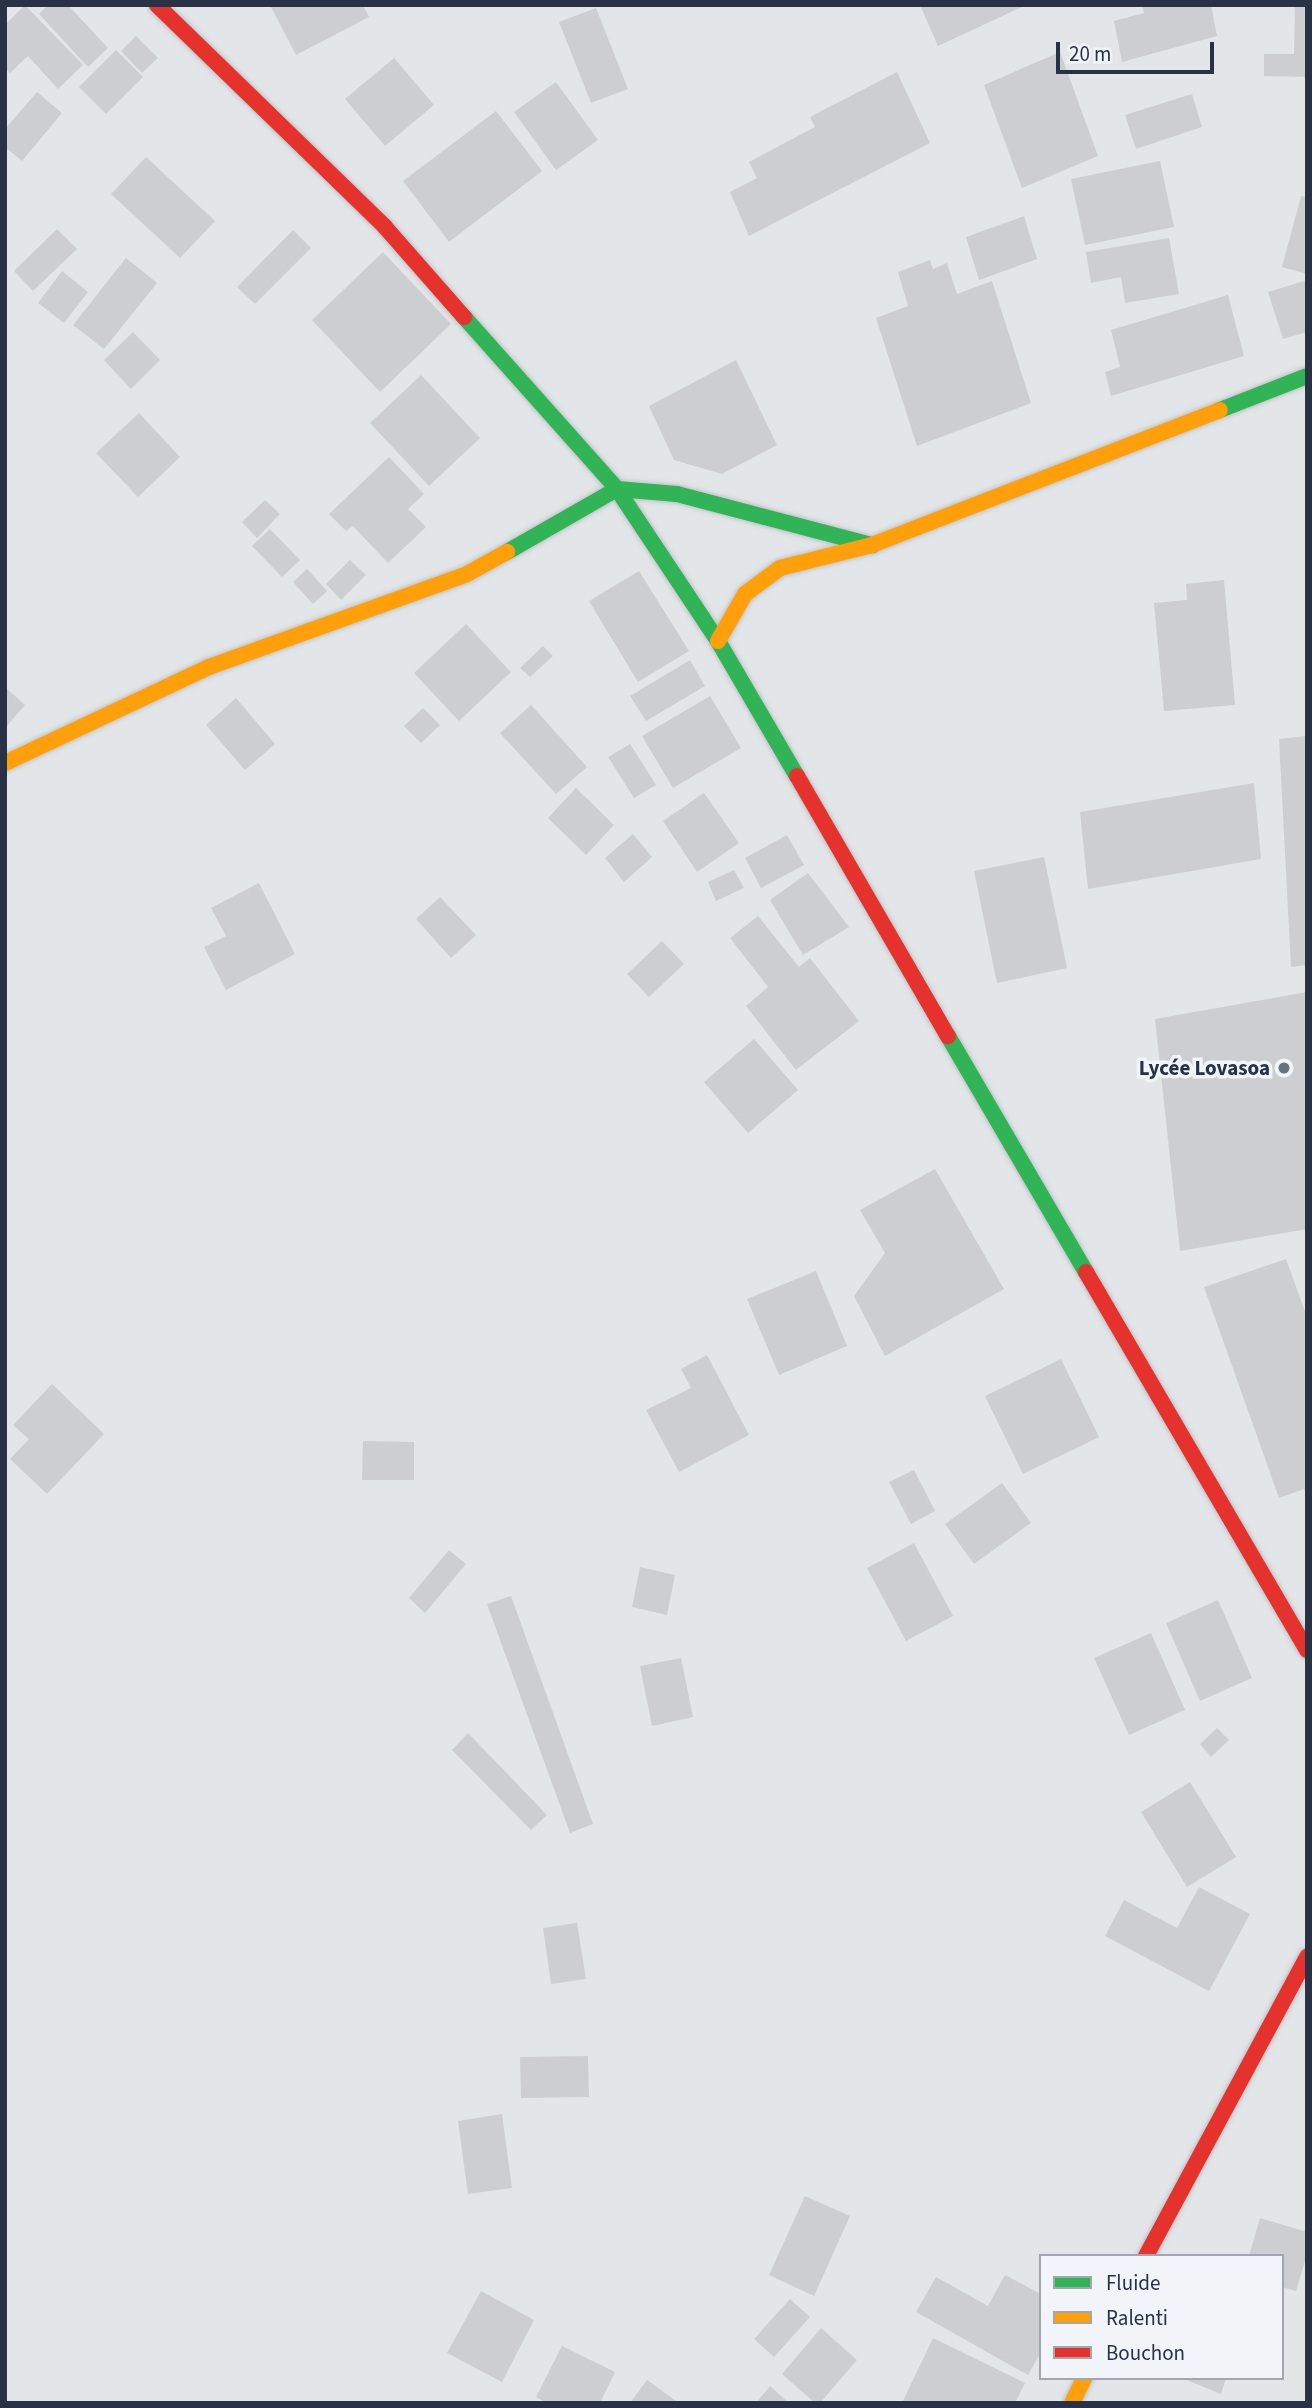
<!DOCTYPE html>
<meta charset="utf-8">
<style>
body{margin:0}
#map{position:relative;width:1312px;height:2408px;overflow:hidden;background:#e3e6e9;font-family:"Source Sans 3",sans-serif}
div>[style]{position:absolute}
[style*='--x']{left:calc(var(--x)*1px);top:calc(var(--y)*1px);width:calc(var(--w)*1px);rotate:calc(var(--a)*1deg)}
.building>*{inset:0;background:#ccced1}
.roads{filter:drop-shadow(0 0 2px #c1c4c7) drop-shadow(0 0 2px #c1c4c7)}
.fast>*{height:16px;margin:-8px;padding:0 8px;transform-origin:8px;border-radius:8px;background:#30b455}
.slow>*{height:16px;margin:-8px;padding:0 8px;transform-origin:8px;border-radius:8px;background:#ff9f0a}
.jam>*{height:16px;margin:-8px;padding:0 8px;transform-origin:8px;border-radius:8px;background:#e5322d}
.dots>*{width:19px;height:19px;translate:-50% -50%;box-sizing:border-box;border:4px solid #f1f4f8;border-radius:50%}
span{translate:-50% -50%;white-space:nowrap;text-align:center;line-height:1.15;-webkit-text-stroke:7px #f1f4f8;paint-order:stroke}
.poi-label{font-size:21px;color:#283244;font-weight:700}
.right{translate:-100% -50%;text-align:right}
.frame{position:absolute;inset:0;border:7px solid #283244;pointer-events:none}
.legend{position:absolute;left:1039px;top:2254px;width:245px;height:126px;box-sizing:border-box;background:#f1f4f8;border:2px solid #a1a6b0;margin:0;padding:9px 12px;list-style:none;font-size:21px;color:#283244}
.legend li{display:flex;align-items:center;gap:14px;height:35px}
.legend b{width:35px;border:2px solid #a1a6b0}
.scale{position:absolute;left:1056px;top:42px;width:158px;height:32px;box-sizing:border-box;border:4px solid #283244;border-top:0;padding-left:9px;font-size:21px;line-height:24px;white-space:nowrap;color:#283244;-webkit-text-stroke:5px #f1f4f8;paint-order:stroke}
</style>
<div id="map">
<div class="building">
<i style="clip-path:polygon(25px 5px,83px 65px,58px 89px,28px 56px,10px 73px,5px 68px,5px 25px)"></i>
<i style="clip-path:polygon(48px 5px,68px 5px,108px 48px,88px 67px,39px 14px)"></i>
<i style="clip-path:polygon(270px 5px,363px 5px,369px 17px,296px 55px)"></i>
<i style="clip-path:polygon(920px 5px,1026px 5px,938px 46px)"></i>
<i style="clip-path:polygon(1142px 5px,1211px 5px,1217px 36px,1122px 62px,1114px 21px,1144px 13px)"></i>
<i style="clip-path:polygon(1295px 5px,1307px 5px,1307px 77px,1264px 76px,1264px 54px,1294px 54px)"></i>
<i style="clip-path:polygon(596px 8px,628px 89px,591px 103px,559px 22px)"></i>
<i style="clip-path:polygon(136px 36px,158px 58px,142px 73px,121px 51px)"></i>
<i style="clip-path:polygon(116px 50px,143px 77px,106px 114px,79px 87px)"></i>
<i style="clip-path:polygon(1060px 52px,1098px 156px,1022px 188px,984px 85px)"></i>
<i style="clip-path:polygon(394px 58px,434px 105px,385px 146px,345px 99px)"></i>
<i style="clip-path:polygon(897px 72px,930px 143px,749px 236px,730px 192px,757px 178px,749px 162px,815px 127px,810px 117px)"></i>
<i style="clip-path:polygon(556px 82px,598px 140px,556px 170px,514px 112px)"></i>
<i style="clip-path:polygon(37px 92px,62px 113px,22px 161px,5px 147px,5px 129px)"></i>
<i style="clip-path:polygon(1192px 94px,1202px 127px,1136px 149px,1125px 115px)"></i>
<i style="clip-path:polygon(496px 111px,542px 171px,449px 242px,403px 181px)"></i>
<i style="clip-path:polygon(146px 157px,215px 221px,180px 258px,111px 194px)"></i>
<i style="clip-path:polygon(1160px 161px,1174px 227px,1085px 245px,1071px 179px)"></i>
<i style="clip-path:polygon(1301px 196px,1307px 197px,1307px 274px,1282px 267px)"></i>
<i style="clip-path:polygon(1024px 216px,1037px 259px,979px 280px,966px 237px)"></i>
<i style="clip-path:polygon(57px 229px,77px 249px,33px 291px,14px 271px)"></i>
<i style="clip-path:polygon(293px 230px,311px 248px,255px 304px,237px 287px)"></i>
<i style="clip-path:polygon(1169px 238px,1179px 294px,1125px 303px,1121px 277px,1091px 283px,1086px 252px)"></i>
<i style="clip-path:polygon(383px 252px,451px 324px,380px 392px,312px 320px)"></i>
<i style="clip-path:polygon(126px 258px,157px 283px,104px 349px,73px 325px)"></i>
<i style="clip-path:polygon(930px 260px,933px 269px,947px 263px,957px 294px,992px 281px,1031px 403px,917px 446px,876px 318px,908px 306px,898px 272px)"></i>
<i style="clip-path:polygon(62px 271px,88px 292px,64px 323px,38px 303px)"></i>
<i style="clip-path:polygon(1307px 280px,1307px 332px,1283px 339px,1268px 292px)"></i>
<i style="clip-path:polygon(1228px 295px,1244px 356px,1111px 396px,1105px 372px,1120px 367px,1111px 330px)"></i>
<i style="clip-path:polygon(133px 332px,160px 360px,131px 389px,104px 360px)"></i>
<i style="clip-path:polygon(736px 360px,777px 445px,722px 474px,674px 460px,649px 406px)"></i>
<i style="clip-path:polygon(421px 375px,480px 438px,429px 486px,370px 423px)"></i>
<i style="clip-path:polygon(139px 413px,180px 457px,138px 497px,96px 453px)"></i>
<i style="clip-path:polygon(389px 457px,424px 494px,408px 509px,426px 527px,388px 563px,353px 526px,346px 531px,329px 514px)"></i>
<i style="clip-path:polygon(265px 500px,280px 514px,257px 538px,242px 522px)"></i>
<i style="clip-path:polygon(270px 529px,300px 560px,282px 577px,252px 546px)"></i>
<i style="clip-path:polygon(350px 560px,366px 575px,341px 600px,326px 584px)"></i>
<i style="clip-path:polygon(307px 569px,327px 591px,313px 604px,293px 582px)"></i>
<i style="clip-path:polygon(639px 571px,689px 651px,638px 682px,589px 601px)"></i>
<i style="clip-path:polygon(1224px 580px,1235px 705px,1164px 711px,1154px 603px,1187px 600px,1186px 584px)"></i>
<i style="clip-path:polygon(466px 624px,511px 672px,459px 721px,414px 673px)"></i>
<i style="clip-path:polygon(543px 646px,553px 656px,530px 677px,520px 668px)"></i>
<i style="clip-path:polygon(690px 660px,705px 686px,646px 721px,630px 696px)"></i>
<i style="clip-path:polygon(5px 687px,25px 705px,5px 728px)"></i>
<i style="clip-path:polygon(710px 696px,741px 748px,673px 788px,642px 736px)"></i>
<i style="clip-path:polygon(236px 698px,275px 744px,245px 770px,206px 725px)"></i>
<i style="clip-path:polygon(531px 705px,587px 767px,556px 794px,500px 733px)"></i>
<i style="clip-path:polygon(423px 708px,440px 725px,421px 743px,404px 726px)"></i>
<i style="clip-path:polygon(1307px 736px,1307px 965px,1291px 967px,1279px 739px)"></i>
<i style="clip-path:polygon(630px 744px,656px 785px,634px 798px,608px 757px)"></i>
<i style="clip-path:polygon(1254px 783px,1261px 859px,1088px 889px,1080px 812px)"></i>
<i style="clip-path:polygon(576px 788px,614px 825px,586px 855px,548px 818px)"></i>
<i style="clip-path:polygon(704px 793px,739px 843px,697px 872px,663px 821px)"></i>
<i style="clip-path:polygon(633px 834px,652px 857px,624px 882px,605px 858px)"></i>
<i style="clip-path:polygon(787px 835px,804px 865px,761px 888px,745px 858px)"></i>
<i style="clip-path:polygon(1044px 857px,1067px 968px,997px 983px,974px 871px)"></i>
<i style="clip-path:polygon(734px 870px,744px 888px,716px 901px,708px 882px)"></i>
<i style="clip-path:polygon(808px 873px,849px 927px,803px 955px,770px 900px)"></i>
<i style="clip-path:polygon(259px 883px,295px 954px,226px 990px,204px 947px,226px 936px,211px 908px)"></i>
<i style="clip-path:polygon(440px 897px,476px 935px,451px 958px,416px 919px)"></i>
<i style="clip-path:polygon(758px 916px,799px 967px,810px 958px,859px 1021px,796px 1070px,746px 1006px,768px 987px,730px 938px)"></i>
<i style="clip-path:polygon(662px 941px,684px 964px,649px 997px,627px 974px)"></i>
<i style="clip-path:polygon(1307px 992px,1307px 1229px,1180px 1251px,1155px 1019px)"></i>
<i style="clip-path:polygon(754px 1039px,798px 1090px,748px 1133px,704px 1082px)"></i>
<i style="clip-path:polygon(935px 1169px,1004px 1289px,885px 1356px,854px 1296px,885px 1253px,860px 1210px)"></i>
<i style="clip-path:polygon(1286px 1259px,1307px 1317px,1307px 1497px,1304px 1489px,1279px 1498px,1204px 1287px)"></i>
<i style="clip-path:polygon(816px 1271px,847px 1346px,779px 1375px,747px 1299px)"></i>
<i style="clip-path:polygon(707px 1355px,749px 1435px,679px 1472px,646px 1410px,691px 1388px,681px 1369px)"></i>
<i style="clip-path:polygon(1061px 1359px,1099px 1437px,1023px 1474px,985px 1396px)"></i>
<i style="clip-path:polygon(52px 1384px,104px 1434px,47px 1494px,10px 1459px,29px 1439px,13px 1425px)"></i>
<i style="clip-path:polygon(363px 1441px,414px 1442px,414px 1480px,362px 1480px)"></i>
<i style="clip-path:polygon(914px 1470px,935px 1511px,911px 1524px,889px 1482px)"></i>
<i style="clip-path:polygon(1002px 1483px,1031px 1523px,974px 1564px,945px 1524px)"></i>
<i style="clip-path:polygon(914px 1543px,953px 1616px,906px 1641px,867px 1568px)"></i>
<i style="clip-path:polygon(449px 1550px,466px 1564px,425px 1613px,409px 1598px)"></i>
<i style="clip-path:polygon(640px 1567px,675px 1575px,667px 1615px,632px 1607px)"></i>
<i style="clip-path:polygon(511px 1596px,593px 1824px,570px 1833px,487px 1604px)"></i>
<i style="clip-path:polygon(1218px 1600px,1252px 1678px,1200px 1701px,1166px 1623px)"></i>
<i style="clip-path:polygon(1151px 1633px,1185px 1710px,1129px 1735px,1094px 1658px)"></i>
<i style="clip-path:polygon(681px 1658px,693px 1717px,652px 1726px,640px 1666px)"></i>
<i style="clip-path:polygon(1217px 1728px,1229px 1740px,1211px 1757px,1200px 1744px)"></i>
<i style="clip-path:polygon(468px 1733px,547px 1815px,531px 1830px,452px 1750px)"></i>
<i style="clip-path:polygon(1190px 1782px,1236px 1857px,1187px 1887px,1141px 1812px)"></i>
<i style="clip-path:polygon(1199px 1887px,1250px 1914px,1209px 1991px,1105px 1936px,1124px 1900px,1177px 1928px)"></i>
<i style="clip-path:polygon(577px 1923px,586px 1979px,551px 1984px,543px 1928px)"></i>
<i style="clip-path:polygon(588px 2056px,589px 2097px,521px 2098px,520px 2057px)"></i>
<i style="clip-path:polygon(502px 2114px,512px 2188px,468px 2194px,458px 2121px)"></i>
<i style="clip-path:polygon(805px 2196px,850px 2216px,814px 2296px,769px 2275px)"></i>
<i style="clip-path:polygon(1260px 2218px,1307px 2232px,1307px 2254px,1296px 2291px,1282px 2287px,1282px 2256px,1249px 2256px)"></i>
<i style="clip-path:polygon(1005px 2275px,1041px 2294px,1041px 2352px,1028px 2375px,916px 2312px,936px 2277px,988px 2306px)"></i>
<i style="clip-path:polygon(481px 2291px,534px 2320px,502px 2382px,447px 2353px)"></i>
<i style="clip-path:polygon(790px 2299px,810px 2317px,774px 2357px,754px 2339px)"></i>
<i style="clip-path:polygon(821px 2328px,857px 2360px,820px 2403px,815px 2403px,782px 2374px)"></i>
<i style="clip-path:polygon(933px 2338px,1025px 2383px,1015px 2403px,902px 2403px)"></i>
<i style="clip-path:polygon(562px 2346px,615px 2372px,600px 2403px,547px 2403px,536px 2397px)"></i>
<i style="clip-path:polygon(1182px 2378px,1226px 2378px,1221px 2394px)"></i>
<i style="clip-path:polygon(647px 2380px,679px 2403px,630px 2403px)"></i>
<i style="clip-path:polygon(770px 2386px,789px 2403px,756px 2403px)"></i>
</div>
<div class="roads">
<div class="fast">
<i style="--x:464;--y:317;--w:230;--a:48.3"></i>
<i style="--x:617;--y:489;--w:182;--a:56.4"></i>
<i style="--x:718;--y:641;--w:156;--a:59.7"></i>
<i style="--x:1220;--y:410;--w:93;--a:-21.3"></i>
<i style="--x:507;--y:552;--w:127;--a:-29.8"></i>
<i style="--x:617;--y:489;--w:60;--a:4.8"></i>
<i style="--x:677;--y:494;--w:202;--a:14.7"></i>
<i style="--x:948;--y:1036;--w:273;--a:59.7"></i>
</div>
<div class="slow">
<i style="--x:718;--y:641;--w:54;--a:-60.1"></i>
<i style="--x:745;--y:594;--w:44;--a:-36.6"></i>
<i style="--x:780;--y:568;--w:95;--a:-14"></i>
<i style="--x:872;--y:545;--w:373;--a:-21.2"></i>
<i style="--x:5;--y:763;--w:225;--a:-25.2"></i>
<i style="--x:209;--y:667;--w:274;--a:-19.8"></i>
<i style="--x:467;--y:574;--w:46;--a:-28.8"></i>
<i style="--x:1072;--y:2403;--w:28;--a:-64"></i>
</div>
<div class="jam">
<i style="--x:157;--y:5;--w:318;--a:44.2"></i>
<i style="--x:385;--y:227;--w:120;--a:48.7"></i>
<i style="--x:797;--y:776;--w:301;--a:59.9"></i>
<i style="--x:1086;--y:1272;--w:438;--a:59.7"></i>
<i style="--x:1146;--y:2256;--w:340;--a:-61.7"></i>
</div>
</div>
<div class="dots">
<i style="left:1284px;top:1068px;background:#69717e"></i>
</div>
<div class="poi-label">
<span class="right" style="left:1270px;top:1068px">Lycée Lovasoa</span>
</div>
<div class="frame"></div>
<ul class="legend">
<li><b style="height:9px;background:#30b455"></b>Fluide</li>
<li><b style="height:9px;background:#ff9f0a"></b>Ralenti</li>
<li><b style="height:9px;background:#e5322d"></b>Bouchon</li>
</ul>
<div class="scale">20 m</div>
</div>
